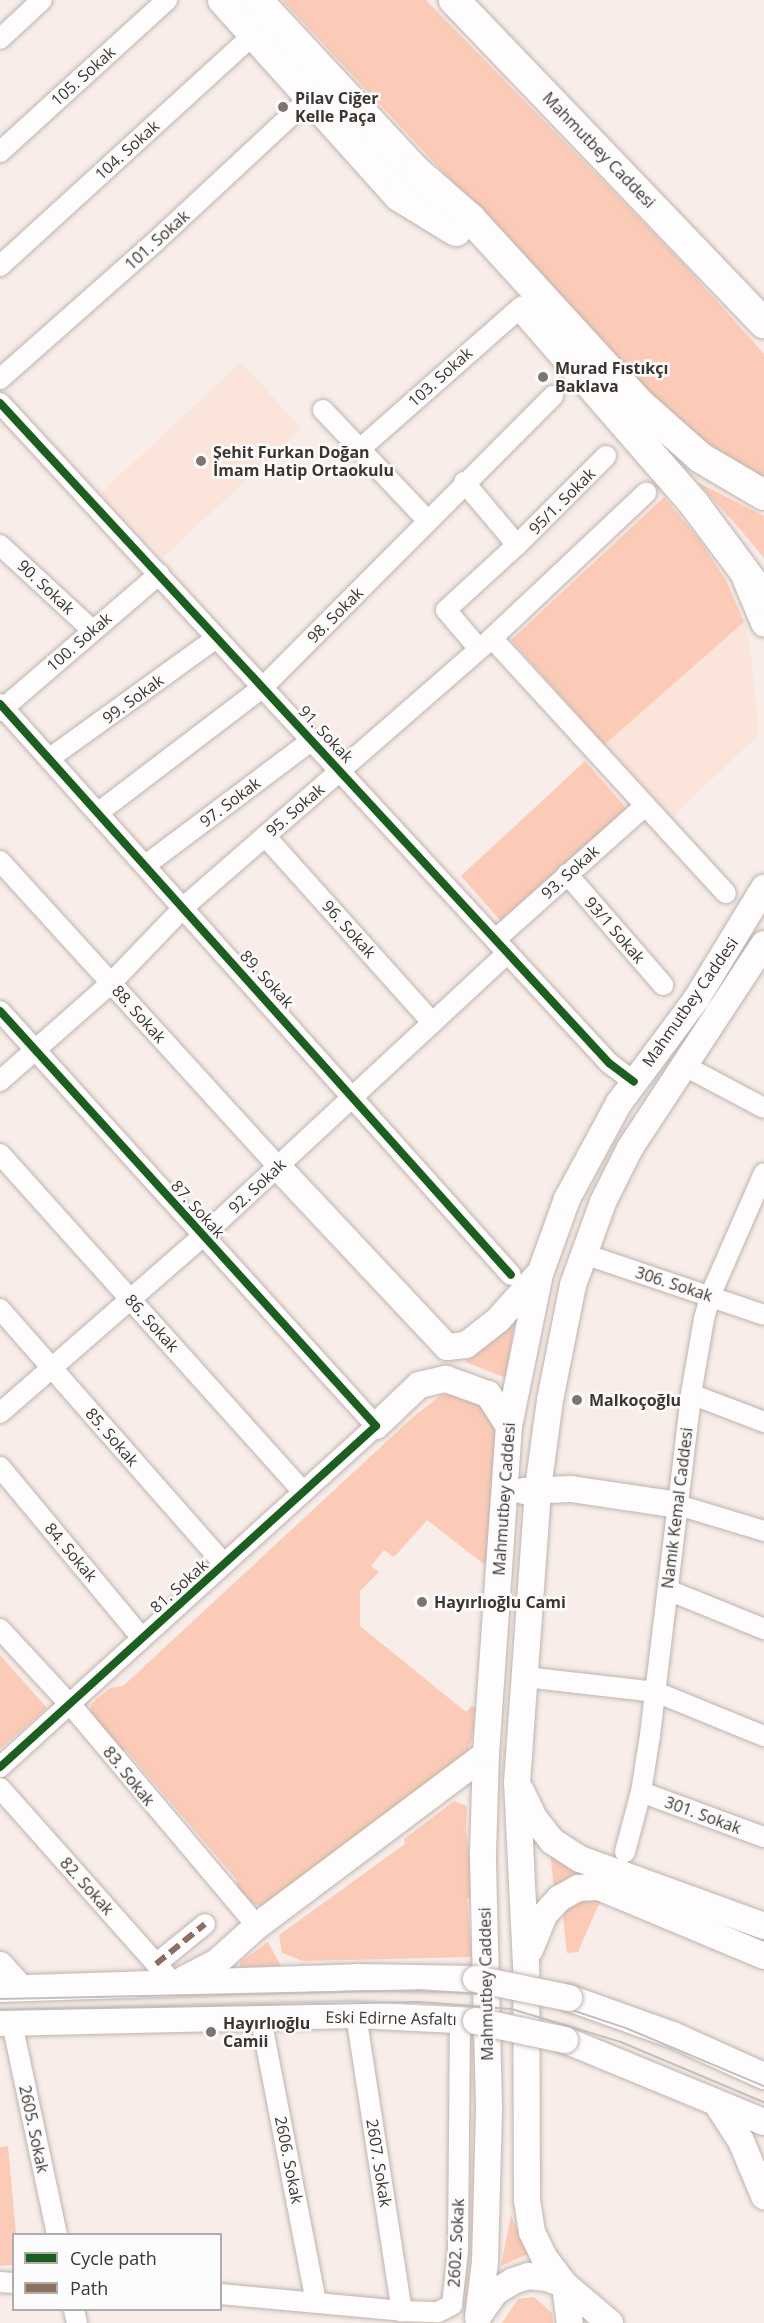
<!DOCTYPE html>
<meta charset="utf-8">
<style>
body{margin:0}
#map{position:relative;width:764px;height:2323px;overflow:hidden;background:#f8ede8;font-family:"Open Sans",sans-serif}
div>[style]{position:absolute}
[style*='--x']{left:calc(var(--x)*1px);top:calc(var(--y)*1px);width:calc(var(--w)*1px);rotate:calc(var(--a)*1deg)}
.built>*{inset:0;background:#fbe4da}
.green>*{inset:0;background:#fbcbb7}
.roads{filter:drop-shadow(0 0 2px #beb4b0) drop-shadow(0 0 2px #beb4b0)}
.minor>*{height:20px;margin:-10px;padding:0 10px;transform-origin:10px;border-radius:10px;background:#fefcfc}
.major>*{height:26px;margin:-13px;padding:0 13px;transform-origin:13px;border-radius:13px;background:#fefcfc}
.highway>*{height:30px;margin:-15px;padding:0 15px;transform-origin:15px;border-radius:15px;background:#fefcfc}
.tram>*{height:1.5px;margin:-0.75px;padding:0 0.75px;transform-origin:0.75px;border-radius:0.75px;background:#c2c0be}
.bridges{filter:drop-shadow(0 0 2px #beb4b0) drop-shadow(0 0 2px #beb4b0)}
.major-bridge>*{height:26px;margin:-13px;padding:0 13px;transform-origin:13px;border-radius:13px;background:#fefcfc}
.quiet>*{height:6px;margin-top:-3px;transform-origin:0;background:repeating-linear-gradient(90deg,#8d6e63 0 12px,transparent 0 18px)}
.cycleway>*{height:8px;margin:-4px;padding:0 4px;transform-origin:4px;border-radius:4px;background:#1b5e20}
.dots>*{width:16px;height:16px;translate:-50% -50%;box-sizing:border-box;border:3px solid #fcfcfc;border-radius:50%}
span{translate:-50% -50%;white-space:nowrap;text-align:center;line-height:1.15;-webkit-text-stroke:5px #fcfcfc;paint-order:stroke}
.street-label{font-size:16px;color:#3e3530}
.poi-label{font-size:16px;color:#3e3530;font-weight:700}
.left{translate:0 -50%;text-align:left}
.legend{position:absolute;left:12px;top:2233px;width:210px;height:78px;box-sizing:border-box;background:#fcfcfc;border:2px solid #b0acaa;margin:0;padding:8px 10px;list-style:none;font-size:18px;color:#3e3530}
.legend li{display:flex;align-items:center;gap:12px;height:30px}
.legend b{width:30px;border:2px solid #b0acaa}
</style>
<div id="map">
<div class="built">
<i style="clip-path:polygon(241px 362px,301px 428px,163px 558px,101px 493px)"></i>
<i style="clip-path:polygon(744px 622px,751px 654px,759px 734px,672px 818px,604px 745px)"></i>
</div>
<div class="green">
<i style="clip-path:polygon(282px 0,426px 0,679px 259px,764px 354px,764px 482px,706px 446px,662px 406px)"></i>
<i style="clip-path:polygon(697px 482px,764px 516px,764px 558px,733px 521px)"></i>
<i style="clip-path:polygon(664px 497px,699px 539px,727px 582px,744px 622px,604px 745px,511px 640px)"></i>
<i style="clip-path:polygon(585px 761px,628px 810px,504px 925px,461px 876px)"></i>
<i style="clip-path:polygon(515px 1319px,506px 1378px,465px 1362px,503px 1333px)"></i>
<i style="clip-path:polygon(451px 1394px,476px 1399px,500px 1432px,489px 1568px,427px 1520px,394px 1557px,384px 1550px,371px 1566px,379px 1572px,360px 1591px,360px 1626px,466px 1712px,471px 1706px,476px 1708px,472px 1739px,465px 1760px,265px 1907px,250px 1903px,241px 1895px,236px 1879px,125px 1749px,120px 1752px,90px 1716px,91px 1704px,110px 1688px,123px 1686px,413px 1417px,441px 1395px)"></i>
<i style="clip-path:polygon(0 1655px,47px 1708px,0 1749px)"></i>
<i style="clip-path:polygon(454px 1801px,467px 1806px,466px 1828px,474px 1895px,467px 1898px,472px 1957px,303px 1961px,282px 1953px,279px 1935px,405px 1844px,404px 1839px)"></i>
<i style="clip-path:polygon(550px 1850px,583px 1872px,554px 1889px)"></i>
<i style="clip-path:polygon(580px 1895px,602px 1897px,578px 1952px,567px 1953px,562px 1907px)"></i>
<i style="clip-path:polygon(268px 1942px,281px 1966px,240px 1967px,240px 1962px)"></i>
<i style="clip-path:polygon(8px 2146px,16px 2234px,13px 2265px,0 2266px,0 2147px)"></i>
<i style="clip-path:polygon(511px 2215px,528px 2254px,501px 2266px)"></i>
<i style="clip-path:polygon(534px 2297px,552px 2313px,553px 2323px,502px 2323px,518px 2299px)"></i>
</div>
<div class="roads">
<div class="minor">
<i style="--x:0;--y:39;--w:57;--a:-42.9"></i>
<i style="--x:0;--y:152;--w:226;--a:-42.3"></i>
<i style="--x:0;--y:266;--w:344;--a:-42.4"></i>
<i style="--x:0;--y:379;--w:208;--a:-41.5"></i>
<i style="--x:156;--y:241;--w:212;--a:-42.9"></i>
<i style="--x:0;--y:403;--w:898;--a:47.3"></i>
<i style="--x:609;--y:1063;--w:31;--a:37"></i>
<i style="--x:323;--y:410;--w:151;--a:46.6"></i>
<i style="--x:360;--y:449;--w:216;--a:-41.4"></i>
<i style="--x:464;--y:482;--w:82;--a:49.9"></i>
<i style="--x:517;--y:545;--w:126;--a:-45"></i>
<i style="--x:0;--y:545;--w:125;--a:42.7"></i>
<i style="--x:492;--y:638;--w:346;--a:47.5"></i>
<i style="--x:479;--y:649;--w:51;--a:-130.2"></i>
<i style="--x:446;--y:610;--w:96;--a:-42.5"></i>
<i style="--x:0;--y:704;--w:766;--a:48.17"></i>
<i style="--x:0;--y:711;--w:210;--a:-40.7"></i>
<i style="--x:50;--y:758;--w:203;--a:-35.8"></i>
<i style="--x:99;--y:812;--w:206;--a:-37.3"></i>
<i style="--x:263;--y:687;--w:411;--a:-45.1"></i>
<i style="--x:265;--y:836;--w:251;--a:48.1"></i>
<i style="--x:0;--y:861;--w:413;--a:47.7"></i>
<i style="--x:147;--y:864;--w:206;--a:-36.9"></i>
<i style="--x:567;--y:874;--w:147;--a:49.1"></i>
<i style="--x:496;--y:939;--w:200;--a:-41.8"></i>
<i style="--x:0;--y:1011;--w:560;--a:47.82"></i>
<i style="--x:376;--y:1426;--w:508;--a:137.79"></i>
<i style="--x:685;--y:1066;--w:89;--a:28"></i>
<i style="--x:0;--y:1081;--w:148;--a:-41.4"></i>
<i style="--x:111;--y:983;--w:107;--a:-46.1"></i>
<i style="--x:185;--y:906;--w:408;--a:-41.1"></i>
<i style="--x:492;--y:638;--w:212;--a:-43.3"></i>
<i style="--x:0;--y:1154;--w:454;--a:48.1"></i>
<i style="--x:584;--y:1254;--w:190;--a:18.7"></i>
<i style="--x:0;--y:1309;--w:339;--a:48.7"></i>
<i style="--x:691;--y:1394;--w:78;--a:21"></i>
<i style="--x:0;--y:1413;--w:271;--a:-41.1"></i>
<i style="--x:204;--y:1235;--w:414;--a:-42.9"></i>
<i style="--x:0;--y:1467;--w:222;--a:50.3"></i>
<i style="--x:678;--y:1505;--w:90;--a:16.8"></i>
<i style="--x:668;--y:1590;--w:104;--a:22.1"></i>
<i style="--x:0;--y:1629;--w:112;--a:47.2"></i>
<i style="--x:76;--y:1711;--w:281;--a:49.9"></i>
<i style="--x:525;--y:1677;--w:132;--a:6.5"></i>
<i style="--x:656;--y:1692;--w:117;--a:22.2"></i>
<i style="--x:0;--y:1788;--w:261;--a:48.4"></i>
<i style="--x:641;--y:1792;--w:131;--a:20.1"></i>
<i style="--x:625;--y:1852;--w:62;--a:-75.1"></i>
<i style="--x:641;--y:1792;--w:58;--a:-81"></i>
<i style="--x:650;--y:1735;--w:343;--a:-83.1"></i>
<i style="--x:691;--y:1394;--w:76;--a:-80.2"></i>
<i style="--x:704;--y:1319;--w:24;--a:-75"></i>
<i style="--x:710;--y:1296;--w:134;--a:-66.3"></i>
<i style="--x:156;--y:1964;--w:63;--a:-39.2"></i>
<i style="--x:356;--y:2015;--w:300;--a:81.2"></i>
<i style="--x:261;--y:2019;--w:287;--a:79"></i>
<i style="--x:12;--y:2023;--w:216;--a:78"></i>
<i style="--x:0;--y:2282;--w:14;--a:4"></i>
<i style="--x:220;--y:2294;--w:183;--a:5.3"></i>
<i style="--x:402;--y:2311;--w:36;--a:2"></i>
<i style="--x:438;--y:2312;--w:16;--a:-27"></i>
<i style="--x:452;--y:2305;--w:55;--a:-83.8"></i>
<i style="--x:458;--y:2250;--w:230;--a:-89.5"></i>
<i style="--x:74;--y:2310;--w:13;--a:77"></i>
</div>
<div class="major">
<i style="--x:746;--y:580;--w:47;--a:67.3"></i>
<i style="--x:278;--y:1167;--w:247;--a:46.8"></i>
<i style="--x:447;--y:1347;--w:19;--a:-6"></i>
<i style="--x:466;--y:1345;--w:41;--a:-38"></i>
<i style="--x:498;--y:1320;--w:59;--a:-48.4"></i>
<i style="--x:376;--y:1426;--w:59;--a:-43.6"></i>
<i style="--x:419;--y:1385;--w:28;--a:-13"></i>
<i style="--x:446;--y:1379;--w:45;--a:19.7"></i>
<i style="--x:488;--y:1394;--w:38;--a:57"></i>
<i style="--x:524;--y:1491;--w:47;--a:-2.4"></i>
<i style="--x:571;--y:1489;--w:108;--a:8.5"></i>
<i style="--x:521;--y:1791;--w:30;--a:64"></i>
<i style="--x:534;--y:1818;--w:29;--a:52"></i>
<i style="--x:552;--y:1841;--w:33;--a:33"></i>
<i style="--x:580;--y:1859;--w:196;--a:20"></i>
<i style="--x:530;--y:1950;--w:38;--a:-68"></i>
<i style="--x:544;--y:1915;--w:23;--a:-47"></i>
<i style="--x:560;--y:1898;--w:21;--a:-29"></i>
<i style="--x:578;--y:1888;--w:21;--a:-3"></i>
<i style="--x:599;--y:1887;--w:179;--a:22.7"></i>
<i style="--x:0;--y:1965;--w:31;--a:48"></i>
<i style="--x:184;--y:1979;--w:37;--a:-27"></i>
<i style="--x:217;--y:1962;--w:54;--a:-42"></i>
<i style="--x:257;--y:1926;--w:286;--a:-36.9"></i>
<i style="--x:0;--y:1989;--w:357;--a:-1.9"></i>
<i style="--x:357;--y:1977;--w:119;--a:1"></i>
<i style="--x:569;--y:1998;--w:110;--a:19.6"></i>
<i style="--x:673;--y:2035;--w:100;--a:24.3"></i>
<i style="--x:0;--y:2023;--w:356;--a:-1.3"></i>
<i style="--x:356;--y:2015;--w:120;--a:2.9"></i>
<i style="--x:565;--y:2040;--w:215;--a:22.4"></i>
<i style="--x:717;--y:2104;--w:44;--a:57"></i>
<i style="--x:741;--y:2141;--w:60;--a:67.3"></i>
<i style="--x:565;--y:2285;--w:38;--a:83"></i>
<i style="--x:479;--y:2315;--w:28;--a:-55"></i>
<i style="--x:495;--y:2292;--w:21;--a:-31"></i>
<i style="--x:513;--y:2281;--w:16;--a:-18"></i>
<i style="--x:528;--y:2276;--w:19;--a:6"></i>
<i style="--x:547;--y:2278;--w:19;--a:21"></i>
<i style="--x:478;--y:2318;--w:56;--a:-82.9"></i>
<i style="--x:485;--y:2262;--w:155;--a:-88.5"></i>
<i style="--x:489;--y:2107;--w:253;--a:-91.4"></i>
<i style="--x:483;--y:1854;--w:100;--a:-88.3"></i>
<i style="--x:486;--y:1754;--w:329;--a:-86"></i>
<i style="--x:509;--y:1426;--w:155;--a:-78.5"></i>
<i style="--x:540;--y:1274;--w:80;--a:-70.2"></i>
<i style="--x:567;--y:1199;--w:109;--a:-61.6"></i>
<i style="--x:619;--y:1103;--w:131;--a:-53.4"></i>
<i style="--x:697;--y:998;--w:129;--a:-58.7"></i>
<i style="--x:610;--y:2323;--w:59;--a:-139.8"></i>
<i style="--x:565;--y:2285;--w:35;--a:-127"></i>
<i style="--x:544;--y:2257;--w:28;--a:-116"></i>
<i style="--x:532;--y:2232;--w:33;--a:-99"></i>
<i style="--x:527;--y:2199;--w:234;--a:-90.2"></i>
<i style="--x:526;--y:1965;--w:182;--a:-92.8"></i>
<i style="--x:517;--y:1783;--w:296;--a:-85.9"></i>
<i style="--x:538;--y:1488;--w:89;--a:-82.2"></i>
<i style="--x:550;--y:1400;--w:117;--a:-78.7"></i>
<i style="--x:573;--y:1285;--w:88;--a:-70.1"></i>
<i style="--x:603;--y:1202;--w:60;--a:-63.4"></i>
<i style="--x:630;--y:1148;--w:244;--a:-56.7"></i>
</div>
<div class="highway">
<i style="--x:223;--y:0;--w:263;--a:48.1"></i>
<i style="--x:399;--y:196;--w:67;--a:31.6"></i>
<i style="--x:257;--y:0;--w:233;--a:47.1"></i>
<i style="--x:416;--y:171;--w:73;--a:41.1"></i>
<i style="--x:471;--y:219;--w:251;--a:47.6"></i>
<i style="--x:640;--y:404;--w:81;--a:41.5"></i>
<i style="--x:701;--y:458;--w:73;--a:30.4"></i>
<i style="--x:454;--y:0;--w:448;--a:46.2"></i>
<i style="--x:529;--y:314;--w:253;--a:49"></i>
<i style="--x:695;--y:505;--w:116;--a:53.4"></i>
</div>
</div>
<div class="tram">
<i style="--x:0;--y:1999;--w:418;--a:-1.2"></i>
<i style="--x:418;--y:1990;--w:93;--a:3.7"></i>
<i style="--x:511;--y:1996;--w:59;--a:12.6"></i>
<i style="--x:569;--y:2009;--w:60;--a:18.4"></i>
<i style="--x:626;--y:2028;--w:150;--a:22.8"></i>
<i style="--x:0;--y:2010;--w:419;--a:-1.1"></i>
<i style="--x:419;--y:2002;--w:93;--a:4.3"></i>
<i style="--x:512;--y:2009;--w:114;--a:16.8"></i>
<i style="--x:621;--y:2042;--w:155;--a:22.8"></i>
</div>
<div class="bridges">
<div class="major-bridge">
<i style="--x:476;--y:1979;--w:95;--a:11.5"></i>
<i style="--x:476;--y:2021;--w:91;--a:12.1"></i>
</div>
</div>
<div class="quiet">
<i style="--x:156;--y:1964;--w:63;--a:-39.2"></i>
</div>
<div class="cycleway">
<i style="--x:0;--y:403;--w:898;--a:47.3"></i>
<i style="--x:609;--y:1063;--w:31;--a:37"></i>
<i style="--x:0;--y:704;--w:766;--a:48.17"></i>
<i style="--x:0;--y:1011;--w:560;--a:47.82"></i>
<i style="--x:376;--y:1426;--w:508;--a:137.79"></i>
</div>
<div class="dots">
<i style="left:283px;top:107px;background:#7f7570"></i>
<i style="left:543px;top:377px;background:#7f7570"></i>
<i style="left:201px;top:461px;background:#7f7570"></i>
<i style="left:577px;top:1400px;background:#7f7570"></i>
<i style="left:422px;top:1602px;background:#7f7570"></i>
<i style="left:211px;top:2032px;background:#7f7570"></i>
</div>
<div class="street-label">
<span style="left:83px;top:76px;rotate:-42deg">105. Sokak</span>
<span style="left:127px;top:150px;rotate:-42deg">104. Sokak</span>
<span style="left:599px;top:150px;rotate:46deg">Mahmutbey Caddesi</span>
<span style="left:157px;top:240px;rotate:-42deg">101. Sokak</span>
<span style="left:440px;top:377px;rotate:-42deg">103. Sokak</span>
<span style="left:562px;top:501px;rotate:-45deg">95/1. Sokak</span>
<span style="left:46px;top:587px;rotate:43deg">90. Sokak</span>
<span style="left:335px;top:615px;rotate:-45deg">98. Sokak</span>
<span style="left:79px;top:642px;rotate:-41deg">100. Sokak</span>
<span style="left:133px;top:699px;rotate:-36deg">99. Sokak</span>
<span style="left:326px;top:734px;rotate:47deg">91. Sokak</span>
<span style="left:230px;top:802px;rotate:-37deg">97. Sokak</span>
<span style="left:295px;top:810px;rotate:-41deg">95. Sokak</span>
<span style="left:570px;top:872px;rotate:-42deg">93. Sokak</span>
<span style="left:349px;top:929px;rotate:48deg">96. Sokak</span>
<span style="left:615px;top:930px;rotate:49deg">93/1 Sokak</span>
<span style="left:267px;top:979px;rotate:48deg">89. Sokak</span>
<span style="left:690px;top:1002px;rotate:-55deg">Mahmutbey Caddesi</span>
<span style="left:139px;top:1014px;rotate:48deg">88. Sokak</span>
<span style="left:257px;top:1186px;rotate:-43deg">92. Sokak</span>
<span style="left:198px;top:1209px;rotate:48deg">87. Sokak</span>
<span style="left:674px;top:1284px;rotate:18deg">306. Sokak</span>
<span style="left:152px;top:1323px;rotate:48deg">86. Sokak</span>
<span style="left:112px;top:1437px;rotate:49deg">85. Sokak</span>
<span style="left:504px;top:1499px;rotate:-86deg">Mahmutbey Caddesi</span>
<span style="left:677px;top:1508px;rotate:-83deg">Namık Kemal Caddesi</span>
<span style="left:71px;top:1552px;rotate:50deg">84. Sokak</span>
<span style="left:179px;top:1586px;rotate:-42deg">81. Sokak</span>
<span style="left:129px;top:1776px;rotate:51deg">83. Sokak</span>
<span style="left:703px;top:1815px;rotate:20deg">301. Sokak</span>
<span style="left:87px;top:1886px;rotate:48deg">82. Sokak</span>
<span style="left:486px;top:1984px;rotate:-91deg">Mahmutbey Caddesi</span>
<span style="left:391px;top:2018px;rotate:1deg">Eski Edirne Asfaltı</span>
<span style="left:34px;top:2129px;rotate:78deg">2605. Sokak</span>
<span style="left:289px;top:2160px;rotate:79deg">2606. Sokak</span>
<span style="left:379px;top:2163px;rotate:81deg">2607. Sokak</span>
<span style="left:456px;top:2243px;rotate:-87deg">2602. Sokak</span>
</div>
<div class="poi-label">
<span class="left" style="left:295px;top:107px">Pilav Ciğer<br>Kelle Paça</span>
<span class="left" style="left:555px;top:377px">Murad Fıstıkçı<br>Baklava</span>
<span class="left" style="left:213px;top:461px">Şehit Furkan Doğan<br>İmam Hatip Ortaokulu</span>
<span class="left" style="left:589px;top:1400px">Malkoçoğlu</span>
<span class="left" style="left:434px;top:1602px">Hayırlıoğlu Cami</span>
<span class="left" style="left:223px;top:2032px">Hayırlıoğlu<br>Camii</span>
</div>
<ul class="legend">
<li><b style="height:8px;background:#1b5e20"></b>Cycle path</li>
<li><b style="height:8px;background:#8d6e63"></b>Path</li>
</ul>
</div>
